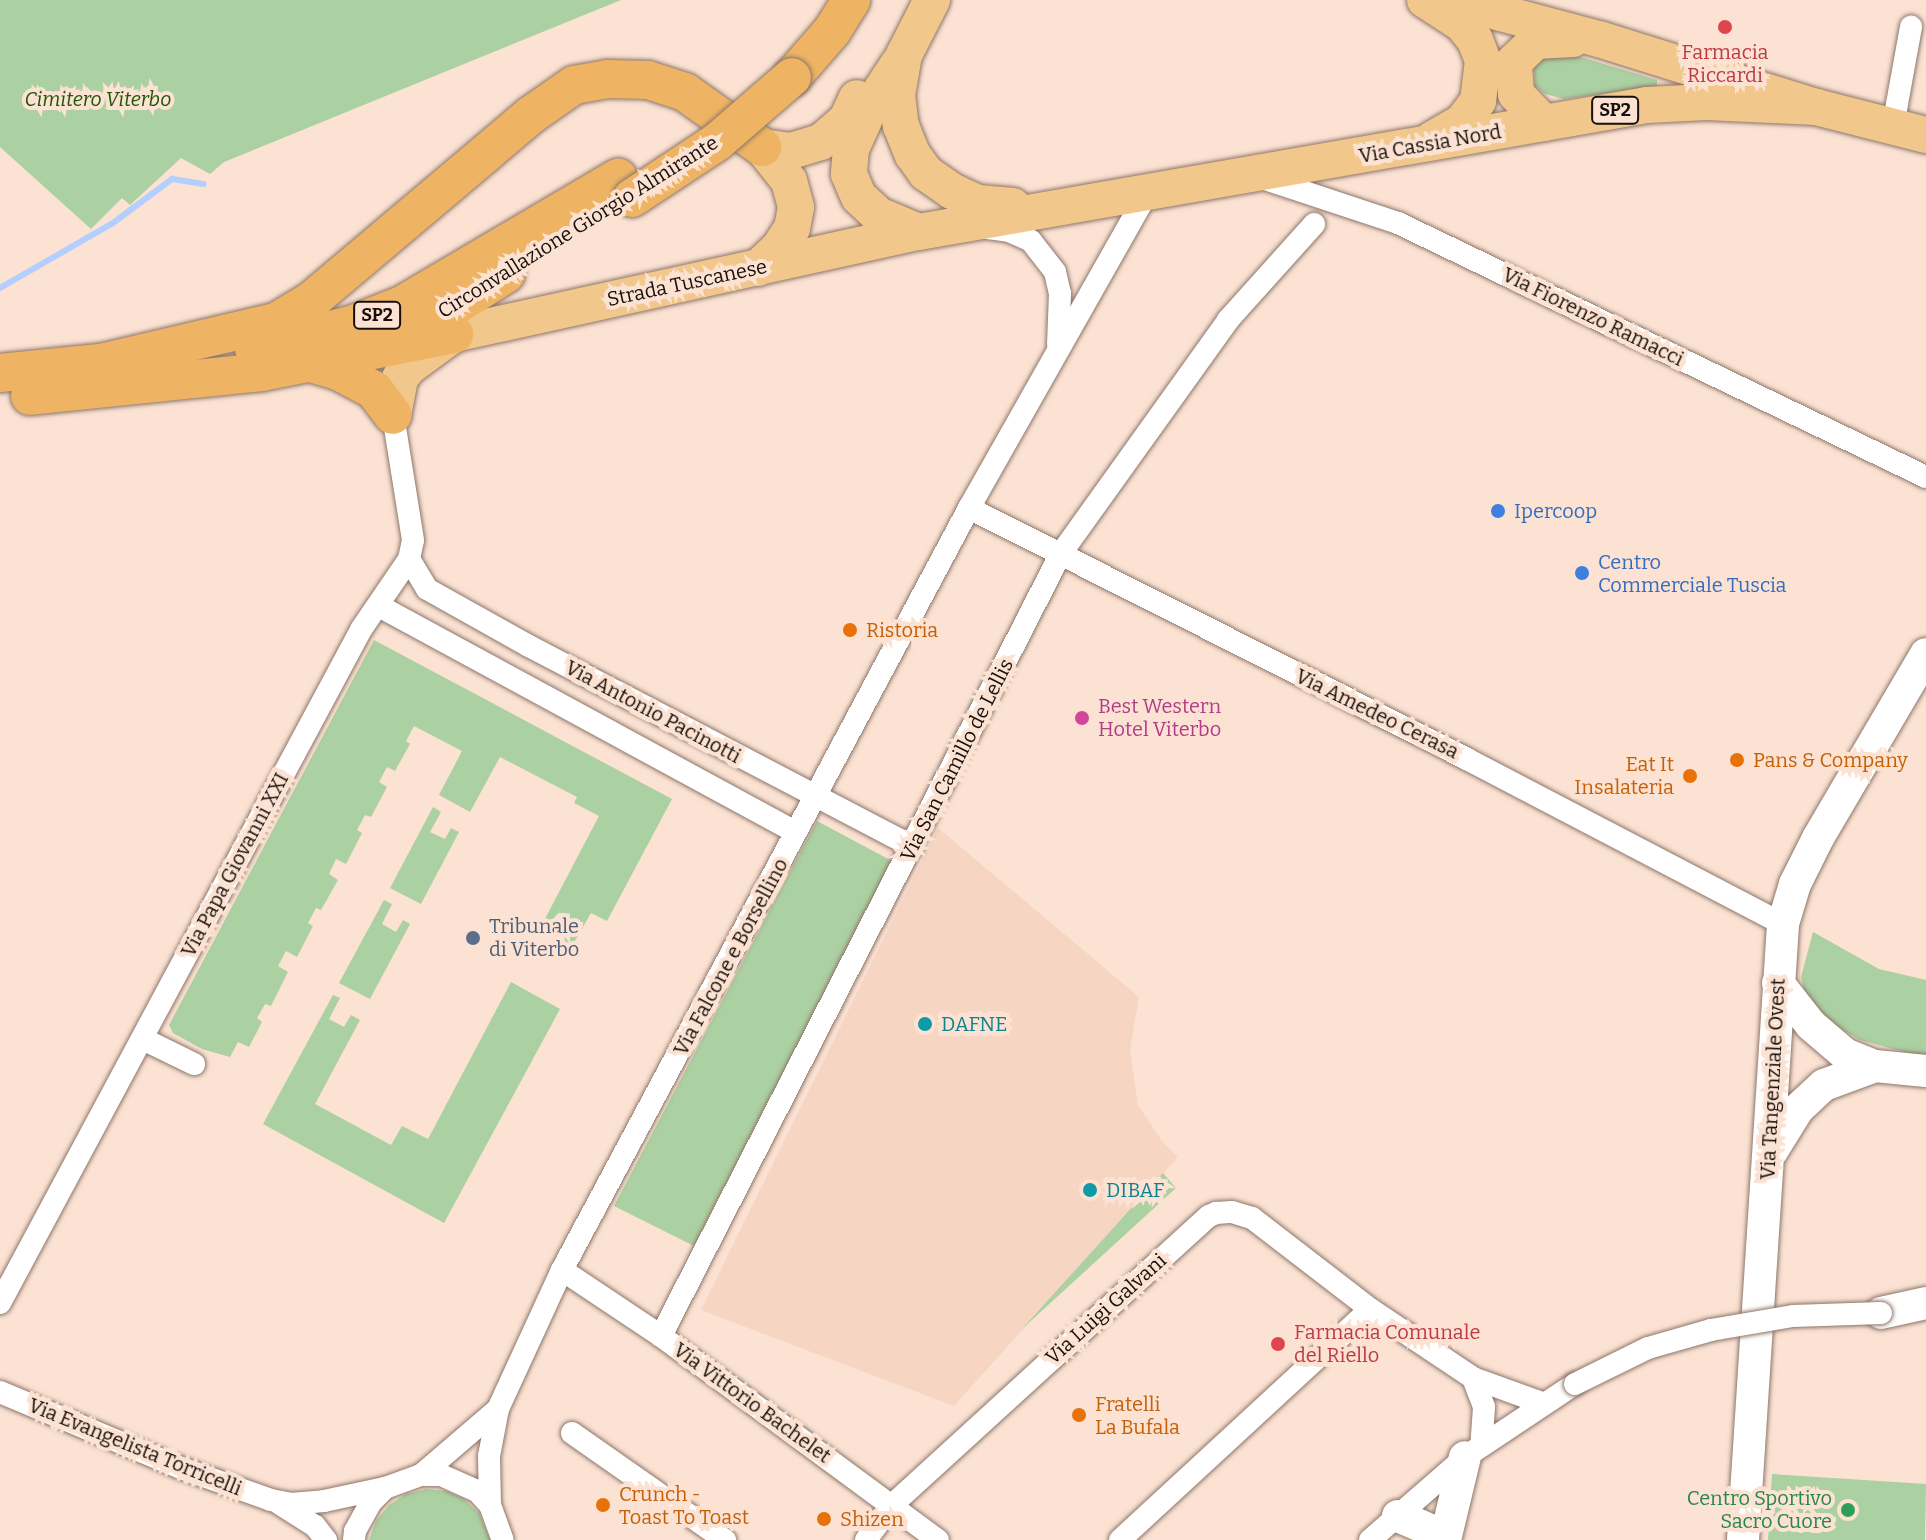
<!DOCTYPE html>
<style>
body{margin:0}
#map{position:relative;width:1926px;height:1540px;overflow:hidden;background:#fbe2d3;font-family:Bitter,serif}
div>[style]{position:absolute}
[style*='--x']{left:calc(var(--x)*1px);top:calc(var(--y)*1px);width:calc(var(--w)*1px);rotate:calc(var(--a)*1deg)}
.built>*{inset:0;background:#f6d5c3}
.green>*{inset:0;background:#abd0a1}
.stream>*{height:6px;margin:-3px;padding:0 3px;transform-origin:3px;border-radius:3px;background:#b4cfff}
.roads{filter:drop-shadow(0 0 2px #8d7669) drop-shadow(0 0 2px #8d7669)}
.minor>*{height:22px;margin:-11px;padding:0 11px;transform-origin:11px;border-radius:11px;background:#fff}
.secondary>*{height:32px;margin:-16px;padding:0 16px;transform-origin:16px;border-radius:16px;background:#fff}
.primary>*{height:36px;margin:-18px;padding:0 18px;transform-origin:18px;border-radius:18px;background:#f2c78b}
.trunk>*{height:38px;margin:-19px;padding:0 19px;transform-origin:19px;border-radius:19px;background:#eeb464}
.bridges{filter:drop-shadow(0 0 2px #8d7669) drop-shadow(0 0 2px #8d7669)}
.minor-bridge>*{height:22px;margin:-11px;padding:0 11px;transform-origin:11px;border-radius:11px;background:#fff}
.trunk-bridge>*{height:38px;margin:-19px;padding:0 19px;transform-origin:19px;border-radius:19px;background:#eeb464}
.dots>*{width:22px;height:22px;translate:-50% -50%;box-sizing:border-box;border:4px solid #fbe2d3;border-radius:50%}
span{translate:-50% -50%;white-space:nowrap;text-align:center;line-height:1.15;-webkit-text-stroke:8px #fbe2d3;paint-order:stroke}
.shield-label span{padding:2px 6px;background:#fbe2d3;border:2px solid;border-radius:6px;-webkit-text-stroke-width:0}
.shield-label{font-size:18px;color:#170f0a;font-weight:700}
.health-label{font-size:20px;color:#be3a42}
.left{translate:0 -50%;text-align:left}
.park-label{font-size:20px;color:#1e5606;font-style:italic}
.street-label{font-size:20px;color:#170f0a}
.shop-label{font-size:20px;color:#366cbe}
.food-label{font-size:20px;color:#c56008}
.right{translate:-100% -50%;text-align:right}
.hotel-label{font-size:20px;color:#b23c85}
.service-label{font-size:20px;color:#4e5e75}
.culture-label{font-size:20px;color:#0d838f}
.leisure-label{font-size:20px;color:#27864d}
</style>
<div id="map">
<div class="built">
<i style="clip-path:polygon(938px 828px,1139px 997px,1130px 1050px,1138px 1105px,1164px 1144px,1178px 1157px,954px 1406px,701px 1310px)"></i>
</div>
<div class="green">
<i style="clip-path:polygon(0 0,621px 0,224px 162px,210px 174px,181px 158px,130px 205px,122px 198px,91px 229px,0 147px)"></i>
<i style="clip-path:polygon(1571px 54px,1657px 80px,1657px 86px,1564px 99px,1545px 94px,1535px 86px,1534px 65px,1547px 55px)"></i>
<i style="clip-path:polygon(374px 640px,672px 799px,607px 921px,591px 913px,569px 951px,537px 934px,599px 816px,574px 803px,577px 797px,500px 757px,470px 812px,439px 795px,462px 751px,414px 726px,406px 741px,410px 744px,395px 771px,387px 767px,379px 782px,387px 787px,371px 817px,365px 815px,357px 830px,362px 833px,346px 864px,336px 859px,329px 874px,338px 880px,321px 910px,316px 908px,308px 923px,313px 926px,297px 957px,286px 951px,278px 966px,288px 972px,271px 1006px,265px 1004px,257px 1018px,262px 1022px,249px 1047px,238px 1042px,230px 1057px,202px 1049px,173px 1033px,169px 1025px)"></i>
<i style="clip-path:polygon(433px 807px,441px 812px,430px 832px,445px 839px,451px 828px,459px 832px,421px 904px,390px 888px)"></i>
<i style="clip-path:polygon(817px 821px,892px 861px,694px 1246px,614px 1206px)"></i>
<i style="clip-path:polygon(384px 900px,392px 904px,382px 924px,396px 932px,403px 920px,410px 924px,370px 999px,339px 983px)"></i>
<i style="clip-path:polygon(1813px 932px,1879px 969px,1926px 980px,1926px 1058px,1860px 1040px,1820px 1016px,1805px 994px,1801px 977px)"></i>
<i style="clip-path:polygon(511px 982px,560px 1009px,444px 1223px,263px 1124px,333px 995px,340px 998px,329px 1019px,344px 1027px,351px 1015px,360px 1020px,315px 1104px,391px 1145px,402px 1126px,428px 1139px)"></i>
<i style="clip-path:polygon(1163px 1173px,1176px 1188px,1022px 1329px)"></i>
<i style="clip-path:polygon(1772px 1474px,1926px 1484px,1925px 1540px,1768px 1540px)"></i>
<i style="clip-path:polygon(426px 1489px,446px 1491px,464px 1499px,479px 1513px,490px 1540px,369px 1540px,376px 1521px,389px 1505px,406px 1494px)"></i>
</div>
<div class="stream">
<i style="--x:0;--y:288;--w:130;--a:-29.9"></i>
<i style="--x:113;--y:223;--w:74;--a:-36.7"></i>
<i style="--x:172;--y:179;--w:32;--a:9"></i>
</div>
<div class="roads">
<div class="minor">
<i style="--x:1893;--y:126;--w:101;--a:-79.7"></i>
<i style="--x:1262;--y:178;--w:143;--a:18.3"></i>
<i style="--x:1398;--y:223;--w:586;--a:25.69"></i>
<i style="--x:988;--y:228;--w:21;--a:8"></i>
<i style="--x:1009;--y:231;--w:24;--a:24"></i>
<i style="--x:1031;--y:241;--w:39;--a:52"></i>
<i style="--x:1055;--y:272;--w:22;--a:77"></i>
<i style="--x:1060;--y:293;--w:51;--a:92.2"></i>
<i style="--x:969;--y:508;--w:558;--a:26.75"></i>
<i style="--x:1467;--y:759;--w:356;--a:27.6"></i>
<i style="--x:409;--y:559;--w:35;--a:59"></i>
<i style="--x:427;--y:589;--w:117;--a:29.2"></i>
<i style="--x:529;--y:646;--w:433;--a:27.6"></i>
<i style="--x:379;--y:606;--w:474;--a:28.5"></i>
<i style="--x:143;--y:1039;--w:57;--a:26.1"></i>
<i style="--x:562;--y:1270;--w:119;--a:33.7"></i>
<i style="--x:661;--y:1336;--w:344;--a:36.4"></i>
<i style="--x:0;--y:1303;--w:766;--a:-61.8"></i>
<i style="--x:362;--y:628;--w:83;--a:-55.7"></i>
<i style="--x:409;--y:559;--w:19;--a:-78"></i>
<i style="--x:413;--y:540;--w:127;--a:-99.1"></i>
<i style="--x:661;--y:1336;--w:877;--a:-62.94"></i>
<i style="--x:1060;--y:555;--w:289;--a:-54.4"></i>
<i style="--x:1228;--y:320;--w:129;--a:-48.1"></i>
<i style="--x:1473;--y:1378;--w:31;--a:69"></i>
<i style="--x:1484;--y:1407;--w:39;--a:94"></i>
<i style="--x:0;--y:1392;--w:196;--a:22.8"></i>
<i style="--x:181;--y:1468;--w:96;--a:19.6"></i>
<i style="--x:271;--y:1500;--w:20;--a:11"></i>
<i style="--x:291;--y:1504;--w:33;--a:-5"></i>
<i style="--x:324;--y:1501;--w:62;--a:-12"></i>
<i style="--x:572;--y:1433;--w:187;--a:35"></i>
<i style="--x:421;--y:1475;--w:101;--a:-40.6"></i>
<i style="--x:280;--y:1504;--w:41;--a:32.2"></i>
<i style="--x:315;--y:1526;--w:18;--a:52"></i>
<i style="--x:490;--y:1505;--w:49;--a:-91.2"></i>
<i style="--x:489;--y:1456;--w:48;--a:-79.2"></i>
<i style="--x:498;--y:1409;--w:153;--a:-65.3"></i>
<i style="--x:562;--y:1270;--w:864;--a:-61.89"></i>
<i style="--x:969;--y:508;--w:361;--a:-60.5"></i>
<i style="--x:354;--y:1540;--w:9;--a:-84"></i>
<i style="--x:355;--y:1531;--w:33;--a:-61"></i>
<i style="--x:371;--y:1502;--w:20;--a:-45"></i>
<i style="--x:385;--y:1488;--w:38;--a:-20"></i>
<i style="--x:421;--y:1475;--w:20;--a:0"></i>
<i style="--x:441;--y:1475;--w:39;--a:24"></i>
<i style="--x:477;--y:1491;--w:19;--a:47"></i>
<i style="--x:490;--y:1505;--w:37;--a:70"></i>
<i style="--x:866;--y:1540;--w:42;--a:-53.7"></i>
<i style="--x:891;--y:1506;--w:430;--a:-42.4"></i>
<i style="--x:1209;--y:1216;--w:8;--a:-23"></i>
<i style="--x:1216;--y:1213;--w:16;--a:-4"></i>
<i style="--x:1232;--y:1212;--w:21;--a:17"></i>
<i style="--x:1252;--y:1218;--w:149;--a:37.6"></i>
<i style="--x:1370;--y:1309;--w:124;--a:33.8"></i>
<i style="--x:1473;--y:1378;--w:73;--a:19.9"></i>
<i style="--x:1120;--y:1540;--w:340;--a:-42.7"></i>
<i style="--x:1370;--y:1540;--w:126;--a:-41.1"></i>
<i style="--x:1465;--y:1457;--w:132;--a:-33.6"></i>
</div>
<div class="secondary">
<i style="--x:1778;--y:983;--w:53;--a:51.8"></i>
<i style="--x:1811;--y:1025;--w:45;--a:40.5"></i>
<i style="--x:1845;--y:1054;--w:32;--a:22"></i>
<i style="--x:1875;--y:1066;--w:51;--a:5.6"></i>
<i style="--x:1772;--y:1151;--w:49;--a:-58.2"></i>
<i style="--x:1798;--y:1109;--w:35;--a:-43"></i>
<i style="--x:1824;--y:1085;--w:54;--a:-20.4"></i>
<i style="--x:1881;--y:1313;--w:46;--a:-12.5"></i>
<i style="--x:1398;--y:1516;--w:50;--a:23.5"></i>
<i style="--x:1445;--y:1540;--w:85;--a:-76.5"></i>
<i style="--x:1743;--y:1540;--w:617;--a:-86.28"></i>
<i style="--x:1783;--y:924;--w:42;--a:-73.3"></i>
<i style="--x:1795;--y:884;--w:51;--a:-63.4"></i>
<i style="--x:1818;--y:838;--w:213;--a:-59.6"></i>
</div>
<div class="primary">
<i style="--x:932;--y:0;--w:62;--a:117"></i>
<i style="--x:904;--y:55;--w:41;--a:99.9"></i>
<i style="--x:897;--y:95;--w:31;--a:83"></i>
<i style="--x:901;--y:126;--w:31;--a:68"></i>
<i style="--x:913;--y:155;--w:22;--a:54"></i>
<i style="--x:926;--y:173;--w:32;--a:35"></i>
<i style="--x:952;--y:191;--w:29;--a:25"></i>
<i style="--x:978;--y:203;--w:35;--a:5"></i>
<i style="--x:1425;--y:0;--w:44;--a:33"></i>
<i style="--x:1462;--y:24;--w:21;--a:51"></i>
<i style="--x:1475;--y:40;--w:22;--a:69"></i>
<i style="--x:1483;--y:61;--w:40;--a:97.1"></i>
<i style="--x:1478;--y:101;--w:26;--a:127"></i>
<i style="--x:1462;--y:122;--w:34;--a:150"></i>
<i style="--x:1452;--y:0;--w:152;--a:14.9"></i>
<i style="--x:1599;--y:39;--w:227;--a:17.4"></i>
<i style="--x:1816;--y:107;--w:114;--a:14.3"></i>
<i style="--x:899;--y:63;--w:53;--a:123.4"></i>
<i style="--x:870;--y:107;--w:46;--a:114.3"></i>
<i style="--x:851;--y:149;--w:25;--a:95"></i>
<i style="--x:849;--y:174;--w:25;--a:67"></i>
<i style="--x:859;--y:197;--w:26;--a:43"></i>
<i style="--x:878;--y:215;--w:44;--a:22.5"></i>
<i style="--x:1544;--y:123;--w:40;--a:-134"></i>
<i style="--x:1516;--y:94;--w:32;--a:-94"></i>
<i style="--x:1514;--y:62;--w:30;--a:-44"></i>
<i style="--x:1536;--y:41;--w:37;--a:-3"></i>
<i style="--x:762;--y:147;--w:29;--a:8"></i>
<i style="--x:791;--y:151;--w:31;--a:-17"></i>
<i style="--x:821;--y:142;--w:35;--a:-41"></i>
<i style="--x:847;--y:119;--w:23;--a:-65"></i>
<i style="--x:758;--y:268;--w:29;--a:-44"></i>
<i style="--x:779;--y:248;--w:24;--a:-57"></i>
<i style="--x:792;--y:228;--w:21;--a:-79"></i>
<i style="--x:796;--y:207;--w:27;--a:-105"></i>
<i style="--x:789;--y:181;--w:43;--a:-128.5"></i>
<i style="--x:393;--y:415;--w:38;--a:-79"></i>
<i style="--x:400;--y:378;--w:14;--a:-51"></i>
<i style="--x:409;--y:367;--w:56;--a:-36.3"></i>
<i style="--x:454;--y:334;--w:476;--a:-12.4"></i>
<i style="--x:919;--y:232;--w:739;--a:-9.9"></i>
<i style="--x:1647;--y:105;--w:60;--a:-2.9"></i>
<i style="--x:1707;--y:102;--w:109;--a:2.6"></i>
</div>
<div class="trunk">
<i style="--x:792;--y:77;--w:61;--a:-49"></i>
<i style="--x:832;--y:31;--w:36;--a:-58"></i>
<i style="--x:406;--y:330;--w:36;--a:-23"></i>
<i style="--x:439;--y:316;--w:79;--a:-32.1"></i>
<i style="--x:254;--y:349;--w:103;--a:-14"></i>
<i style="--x:354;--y:324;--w:52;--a:-21.6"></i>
<i style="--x:402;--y:305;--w:251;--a:-30.5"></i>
<i style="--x:105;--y:362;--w:176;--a:-13.2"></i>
<i style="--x:276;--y:322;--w:41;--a:-31"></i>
<i style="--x:311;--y:301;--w:288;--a:-40.2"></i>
<i style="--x:531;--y:115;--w:52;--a:-34.9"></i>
<i style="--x:574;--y:85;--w:34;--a:-10"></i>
<i style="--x:607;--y:79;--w:41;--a:1.4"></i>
<i style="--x:648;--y:80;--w:39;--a:18"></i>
<i style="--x:685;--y:92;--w:95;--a:35.5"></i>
<i style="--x:314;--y:364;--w:25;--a:16"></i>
<i style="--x:338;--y:371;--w:41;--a:27.8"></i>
<i style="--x:374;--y:390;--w:31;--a:53"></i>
<i style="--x:0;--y:373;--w:130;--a:-5.8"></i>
<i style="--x:30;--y:396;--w:233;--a:-5.9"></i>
<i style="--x:262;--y:372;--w:196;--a:-11.2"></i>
</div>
</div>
<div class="bridges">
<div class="minor-bridge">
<i style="--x:1575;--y:1384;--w:81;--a:-26.3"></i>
<i style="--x:1648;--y:1348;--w:66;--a:-15.9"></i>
<i style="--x:1711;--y:1330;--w:83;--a:-9.7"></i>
<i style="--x:1793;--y:1316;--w:88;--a:-2"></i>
</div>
<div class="trunk-bridge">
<i style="--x:632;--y:198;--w:102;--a:-33.4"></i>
<i style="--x:717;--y:142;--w:99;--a:-40.9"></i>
</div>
</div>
<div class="dots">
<i style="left:1725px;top:27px;background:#e0444e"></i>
<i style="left:1498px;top:511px;background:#3f7fe0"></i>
<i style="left:1582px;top:573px;background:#3f7fe0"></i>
<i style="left:850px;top:630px;background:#e8710a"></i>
<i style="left:1082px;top:718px;background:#d1479c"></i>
<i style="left:1737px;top:760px;background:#e8710a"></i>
<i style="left:1690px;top:776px;background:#e8710a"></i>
<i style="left:473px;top:938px;background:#5c6f8a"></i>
<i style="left:925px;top:1024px;background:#0f9aa8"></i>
<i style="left:1090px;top:1190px;background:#0f9aa8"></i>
<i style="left:1278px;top:1344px;background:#e0444e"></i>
<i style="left:1079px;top:1415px;background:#e8710a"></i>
<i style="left:603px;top:1505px;background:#e8710a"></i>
<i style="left:1848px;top:1510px;background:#2e9e5b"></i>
<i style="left:824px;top:1519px;background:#e8710a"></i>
</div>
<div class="shield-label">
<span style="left:1615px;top:110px">SP2</span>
<span style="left:377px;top:315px">SP2</span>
</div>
<div class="health-label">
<span style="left:1725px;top:64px">Farmacia<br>Riccardi</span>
<span class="left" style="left:1294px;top:1344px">Farmacia Comunale<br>del Riello</span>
</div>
<div class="park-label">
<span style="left:98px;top:99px">Cimitero Viterbo</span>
</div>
<div class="street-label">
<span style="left:1430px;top:144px;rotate:-10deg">Via Cassia Nord</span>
<span style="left:578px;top:227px;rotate:-32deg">Circonvallazione Giorgio Almirante</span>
<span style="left:687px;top:283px;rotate:-12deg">Strada Tuscanese</span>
<span style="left:1593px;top:317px;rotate:26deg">Via Fiorenzo Ramacci</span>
<span style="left:653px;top:712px;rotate:28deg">Via Antonio Pacinotti</span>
<span style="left:1377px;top:714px;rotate:26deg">Via Amedeo Cerasa</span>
<span style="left:957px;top:760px;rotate:-63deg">Via San Camillo de Lellis</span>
<span style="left:235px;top:865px;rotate:-62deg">Via Papa Giovanni XXI</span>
<span style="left:731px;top:957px;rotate:-62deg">Via Falcone e Borsellino</span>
<span style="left:1773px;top:1079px;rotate:-87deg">Via Tangenziale Ovest</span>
<span style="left:1106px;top:1309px;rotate:-42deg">Via Luigi Galvani</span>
<span style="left:752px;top:1403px;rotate:36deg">Via Vittorio Bachelet</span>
<span style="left:135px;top:1447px;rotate:22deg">Via Evangelista Torricelli</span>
</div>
<div class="shop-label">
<span class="left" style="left:1514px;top:511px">Ipercoop</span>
<span class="left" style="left:1598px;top:574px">Centro<br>Commerciale Tuscia</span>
</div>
<div class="food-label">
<span class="left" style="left:866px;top:630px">Ristoria</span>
<span class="left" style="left:1753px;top:760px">Pans &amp; Company</span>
<span class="right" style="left:1674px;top:776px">Eat It<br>Insalateria</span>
<span class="left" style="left:1095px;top:1416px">Fratelli<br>La Bufala</span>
<span class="left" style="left:619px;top:1506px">Crunch -<br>Toast To Toast</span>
<span class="left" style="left:840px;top:1519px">Shizen</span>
</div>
<div class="hotel-label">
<span class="left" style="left:1098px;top:718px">Best Western<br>Hotel Viterbo</span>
</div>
<div class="service-label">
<span class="left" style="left:489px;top:938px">Tribunale<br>di Viterbo</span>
</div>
<div class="culture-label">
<span class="left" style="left:941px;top:1024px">DAFNE</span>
<span class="left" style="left:1106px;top:1190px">DIBAF</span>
</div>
<div class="leisure-label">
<span class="right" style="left:1832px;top:1510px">Centro Sportivo<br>Sacro Cuore</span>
</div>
</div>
